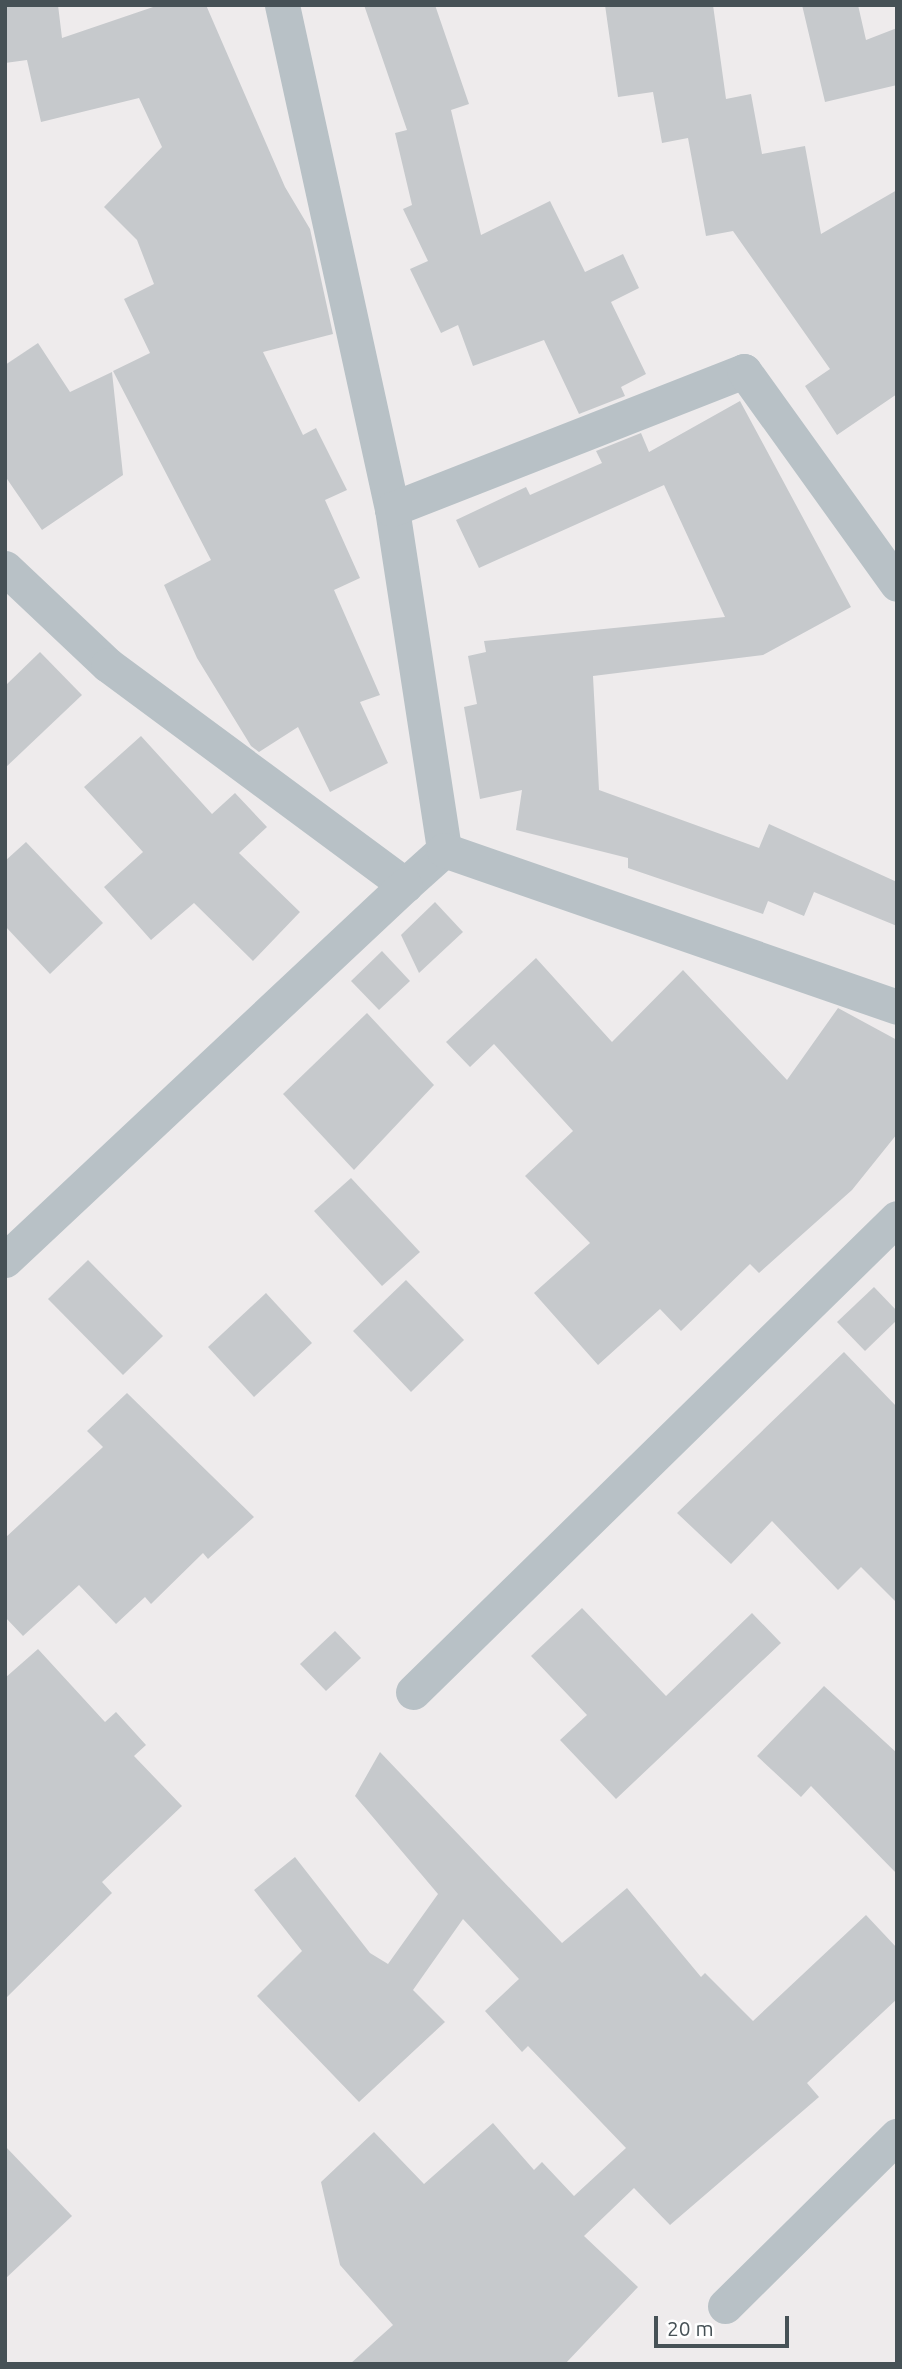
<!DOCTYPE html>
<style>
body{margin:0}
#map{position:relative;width:902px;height:2369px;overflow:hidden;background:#eeebec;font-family:Ubuntu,sans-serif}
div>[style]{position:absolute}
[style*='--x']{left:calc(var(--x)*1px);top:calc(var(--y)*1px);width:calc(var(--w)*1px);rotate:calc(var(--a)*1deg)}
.building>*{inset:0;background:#c6c9cc}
.street>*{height:35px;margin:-17.5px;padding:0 17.5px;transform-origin:17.5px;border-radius:17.5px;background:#b8c1c6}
span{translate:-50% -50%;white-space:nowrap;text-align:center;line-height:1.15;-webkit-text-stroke:5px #fff;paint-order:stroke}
.frame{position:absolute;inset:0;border:7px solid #465156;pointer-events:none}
.scale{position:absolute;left:654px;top:2316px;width:135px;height:32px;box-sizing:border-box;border:4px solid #465156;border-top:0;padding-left:9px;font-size:21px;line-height:24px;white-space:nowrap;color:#465156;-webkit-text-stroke:5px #fff;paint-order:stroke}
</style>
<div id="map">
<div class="building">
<i style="clip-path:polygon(5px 5px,58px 5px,62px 38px,159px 5px,206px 5px,285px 187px,310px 229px,333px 334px,263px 352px,303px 435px,316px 428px,347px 490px,325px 500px,360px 578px,334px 590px,380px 695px,360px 702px,388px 763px,330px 792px,298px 727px,259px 752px,251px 746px,197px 658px,164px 585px,211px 560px,113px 371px,150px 353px,124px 299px,154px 284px,137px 240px,104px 207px,162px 147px,139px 98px,41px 122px,27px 60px,5px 63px)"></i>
<i style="clip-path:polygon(364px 5px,435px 5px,469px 104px,451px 110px,481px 235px,550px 201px,585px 272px,623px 254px,639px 288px,611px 302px,646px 374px,621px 387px,625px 396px,579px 414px,544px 340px,473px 366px,458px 325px,441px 333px,410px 269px,428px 261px,403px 209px,412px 205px,395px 133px,407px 130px)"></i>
<i style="clip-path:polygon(605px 5px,713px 5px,726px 99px,751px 94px,762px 154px,805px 146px,821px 234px,897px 190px,897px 394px,837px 435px,805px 386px,830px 369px,733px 231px,706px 236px,688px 138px,662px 143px,653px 92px,618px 97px)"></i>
<i style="clip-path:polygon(802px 5px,858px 5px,866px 40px,897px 28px,897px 85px,825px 102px)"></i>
<i style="clip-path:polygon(38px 343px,70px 392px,112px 372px,123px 475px,42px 530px,5px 476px,5px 365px)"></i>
<i style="clip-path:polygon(740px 401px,851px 607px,763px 655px,593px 676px,599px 790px,759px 848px,769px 824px,897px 882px,897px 926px,814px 892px,804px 916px,768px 901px,763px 914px,628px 868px,628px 858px,516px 830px,522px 790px,480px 799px,464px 707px,477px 704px,468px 656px,486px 652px,484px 641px,725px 617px,664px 485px,479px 568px,456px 520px,526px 487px,530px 495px,602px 463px,596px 451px,641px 433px,649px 452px)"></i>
<i style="clip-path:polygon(40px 652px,82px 695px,5px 768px,5px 686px)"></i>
<i style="clip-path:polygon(141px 736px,212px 814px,235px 793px,267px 827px,239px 853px,300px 912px,253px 961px,194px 903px,151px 940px,104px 887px,143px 852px,84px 787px)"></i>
<i style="clip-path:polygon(26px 842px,103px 923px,50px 974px,5px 926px,5px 861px)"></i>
<i style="clip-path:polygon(435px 902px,463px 932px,419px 973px,401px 935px)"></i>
<i style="clip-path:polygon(382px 951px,410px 981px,379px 1010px,351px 981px)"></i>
<i style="clip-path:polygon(536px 958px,612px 1042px,683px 970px,787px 1080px,838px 1008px,897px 1040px,897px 1134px,852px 1190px,759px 1273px,750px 1264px,681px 1331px,660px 1309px,598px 1365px,534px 1293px,590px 1243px,525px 1176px,573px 1131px,494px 1044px,470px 1067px,446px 1042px)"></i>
<i style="clip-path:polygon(367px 1013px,434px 1085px,354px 1170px,283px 1094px)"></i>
<i style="clip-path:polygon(351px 1178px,420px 1252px,382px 1286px,314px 1211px)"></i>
<i style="clip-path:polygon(88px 1260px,163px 1336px,123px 1375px,48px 1299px)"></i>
<i style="clip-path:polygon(406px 1280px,464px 1340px,411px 1392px,353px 1331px)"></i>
<i style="clip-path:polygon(874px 1287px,897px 1311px,897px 1320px,865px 1351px,837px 1322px)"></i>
<i style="clip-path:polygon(266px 1293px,312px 1343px,254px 1397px,208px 1347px)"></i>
<i style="clip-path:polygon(844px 1352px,897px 1407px,897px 1603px,861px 1567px,838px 1590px,772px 1521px,731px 1564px,677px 1513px)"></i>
<i style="clip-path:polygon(127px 1393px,254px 1517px,208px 1559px,203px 1553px,151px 1604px,145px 1597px,116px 1624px,79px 1585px,23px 1636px,5px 1617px,5px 1538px,103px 1447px,87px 1431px)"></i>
<i style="clip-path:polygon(582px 1608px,666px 1696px,752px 1613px,781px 1643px,616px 1799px,560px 1740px,587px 1715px,531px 1656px)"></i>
<i style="clip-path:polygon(335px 1631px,361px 1658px,326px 1691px,300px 1664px)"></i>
<i style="clip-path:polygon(38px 1649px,105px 1722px,116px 1712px,146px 1745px,134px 1756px,182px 1806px,102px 1882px,112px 1893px,5px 1999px,5px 1678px)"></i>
<i style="clip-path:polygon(824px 1686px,897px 1753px,897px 1874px,811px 1786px,801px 1797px,757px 1756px)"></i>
<i style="clip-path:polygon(380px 1752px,562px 1943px,627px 1888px,701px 1977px,705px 1973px,753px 2021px,866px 1915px,897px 1948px,897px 1999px,807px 2083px,819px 2097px,670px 2225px,634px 2188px,584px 2236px,638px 2287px,565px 2364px,350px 2364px,393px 2325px,340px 2265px,321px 2182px,374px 2132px,424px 2184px,493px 2123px,534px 2170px,542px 2162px,574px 2196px,626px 2148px,528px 2046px,522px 2052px,485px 2011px,519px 1979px,463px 1919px,413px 1990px,445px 2022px,359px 2102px,257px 1996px,302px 1951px,254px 1890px,295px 1857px,370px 1953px,388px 1964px,438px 1894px,355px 1796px)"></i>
<i style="clip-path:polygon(5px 2146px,72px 2216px,5px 2279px)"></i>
</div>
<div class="street">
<i style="--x:282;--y:5;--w:516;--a:77.69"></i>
<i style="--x:392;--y:509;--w:345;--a:81.3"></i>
<i style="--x:392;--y:509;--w:378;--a:-21.4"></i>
<i style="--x:744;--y:371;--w:262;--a:54.3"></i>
<i style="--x:5;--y:568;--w:141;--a:43.3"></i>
<i style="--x:108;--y:665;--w:370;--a:36.5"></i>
<i style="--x:405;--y:885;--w:52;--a:-41.9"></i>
<i style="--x:444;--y:850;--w:479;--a:19.1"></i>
<i style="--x:5;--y:1260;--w:548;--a:-43.15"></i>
<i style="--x:413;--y:1692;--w:677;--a:-44.4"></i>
<i style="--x:725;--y:2306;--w:242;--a:-44.7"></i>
</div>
<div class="frame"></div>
<div class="scale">20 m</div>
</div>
